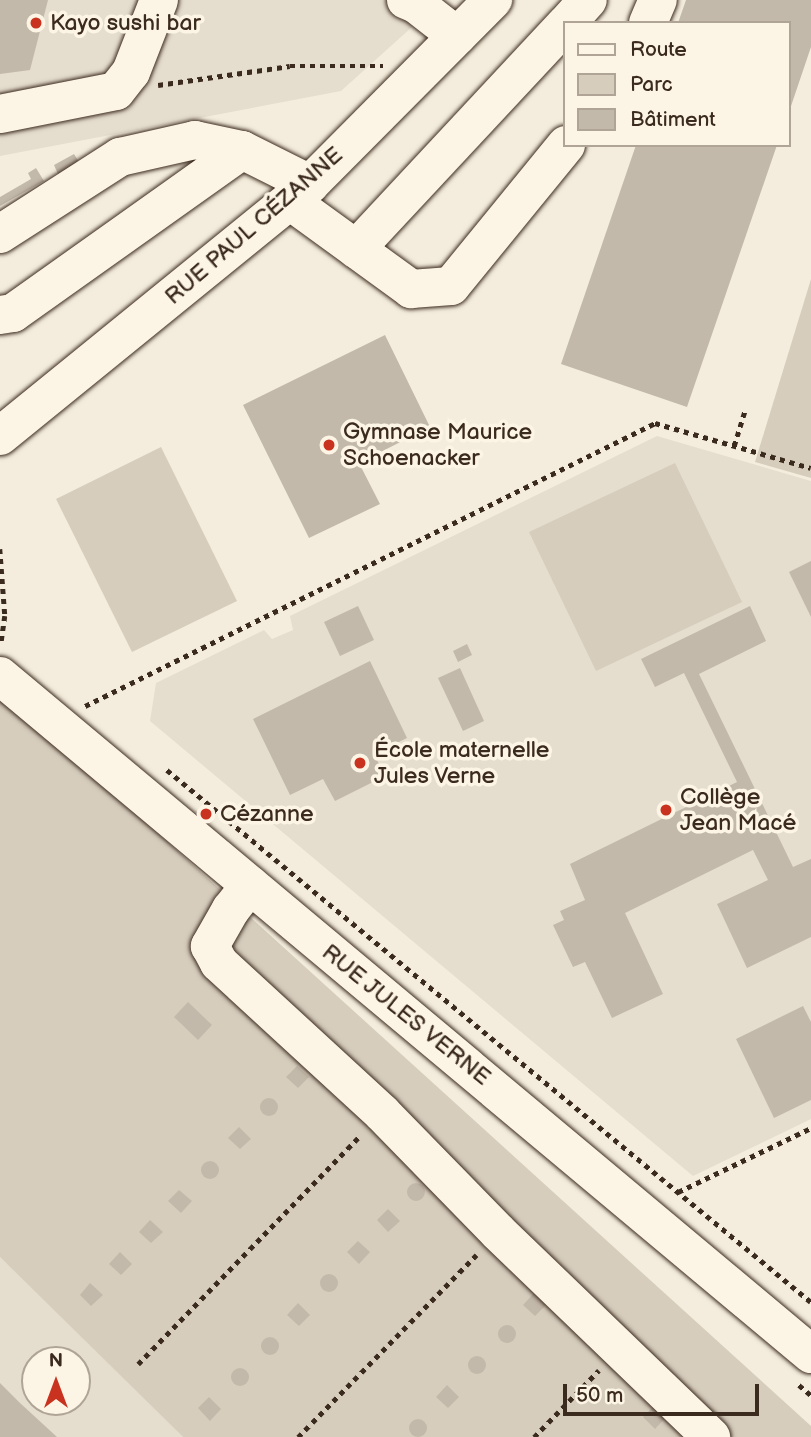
<!DOCTYPE html>
<meta charset="utf-8">
<style>
body{margin:0}
#map{position:relative;width:811px;height:1437px;overflow:hidden;background:#f4eddd;font-family:"Balsamiq Sans",sans-serif}
div>[style]{position:absolute}
[style*='--x']{left:calc(var(--x)*1px);top:calc(var(--y)*1px);width:calc(var(--w)*1px);rotate:calc(var(--a)*1deg)}
.built>*{inset:0;background:#e5ddce}
.green>*{inset:0;background:#d6cdbd}
.building>*{inset:0;background:#c3b9aa}
.round{border-radius:50%}
.path>*{height:4.5px;margin-top:-2.25px;transform-origin:0;background:repeating-linear-gradient(90deg,#3b2a1e 0 5px,transparent 0 10px)}
.roads{filter:drop-shadow(0 0 2px #3b2a1e) drop-shadow(0 0 2px #3b2a1e)}
.minor>*{height:38px;margin:-19px;padding:0 19px;transform-origin:19px;border-radius:19px;background:#fcf5e5}
.dots>*{width:19px;height:19px;translate:-50% -50%;box-sizing:border-box;border:4px solid #fcf5e5;border-radius:50%}
span{translate:-50% -50%;white-space:nowrap;text-align:center;line-height:1.15;-webkit-text-stroke:7px #fcf5e5;paint-order:stroke}
.poi-label{font-size:23px;color:#3b2a1e}
.left{translate:0 -50%;text-align:left}
.street-label{font-size:23px;color:#3b2a1e}
.legend{position:absolute;left:563px;top:21px;width:228px;height:126px;box-sizing:border-box;background:#fcf5e5;border:2px solid #afa495;margin:0;padding:9px 12px;list-style:none;font-size:21px;color:#3b2a1e}
.legend li{display:flex;align-items:center;gap:14px;height:35px}
.legend b{width:35px;border:2px solid #afa495}
.north{position:absolute;left:21px;top:1346px;width:70px;height:70px;box-sizing:border-box;background:#fcf5e5;border:2px solid #afa495;border-radius:50%;rotate:0deg;font-size:19px;font-weight:700;line-height:28px;text-align:center;color:#3b2a1e}
.north::after{content:'';display:block;margin:auto;width:24px;height:32px;background:#c8321e;clip-path:polygon(50% 0,100% 100%,50% 72%,0 100%)}
.scale{position:absolute;left:563px;top:1384px;width:196px;height:32px;box-sizing:border-box;border:4px solid #3b2a1e;border-top:0;padding-left:9px;font-size:21px;line-height:24px;white-space:nowrap;color:#3b2a1e;-webkit-text-stroke:5px #fcf5e5;paint-order:stroke}
</style>
<div id="map">
<div class="built">
<i style="clip-path:polygon(0 0,442px 0,341px 91px,0 156px)"></i>
<i style="clip-path:polygon(657px 436px,811px 481px,811px 1119px,693px 1176px,150px 721px,156px 683px,264px 630px,272px 639px,293px 630px,290px 616px)"></i>
<i style="clip-path:polygon(evenodd,0 1257px,15px 1271px,183px 1437px,0 1437px,0 1257px,35px 1360px,77px 1360px,77px 1402px,35px 1402px,35px 1360px)"></i>
</div>
<div class="green">
<i style="clip-path:polygon(811px 279px,811px 478px,755px 462px)"></i>
<i style="clip-path:polygon(161px 447px,237px 601px,132px 652px,56px 499px)"></i>
<i style="clip-path:polygon(675px 463px,742px 602px,596px 671px,529px 532px)"></i>
<i style="clip-path:polygon(0 690px,811px 1426px,811px 1437px,183px 1437px,0 1257px)"></i>
</div>
<div class="building">
<i style="clip-path:polygon(0 0,48px 0,30px 70px,0 74px)"></i>
<i style="clip-path:polygon(686px 0,811px 0,811px 47px,789px 112px,788px 23px,678px 23px)"></i>
<i style="clip-path:polygon(636px 145px,777px 145px,687px 407px,561px 364px)"></i>
<i style="clip-path:polygon(74px 154px,79px 162px,58px 174px,54px 165px)"></i>
<i style="clip-path:polygon(36px 168px,44px 181px,0 206px,0 197px,31px 179px,28px 173px)"></i>
<i style="clip-path:polygon(385px 335px,430px 427px,359px 463px,380px 504px,309px 538px,243px 405px)"></i>
<i style="clip-path:polygon(811px 561px,811px 617px,789px 572px)"></i>
<i style="clip-path:polygon(358px 606px,374px 640px,340px 656px,324px 622px)"></i>
<i style="clip-path:polygon(750px 606px,766px 641px,699px 674px,793px 867px,811px 859px,811px 937px,747px 968px,717px 904px,768px 880px,753px 850px,625px 913px,663px 994px,612px 1018px,585px 962px,573px 967px,553px 925px,564px 920px,560px 911px,585px 900px,570px 864px,737px 782px,684px 673px,655px 687px,641px 659px)"></i>
<i style="clip-path:polygon(467px 644px,472px 655px,458px 662px,453px 651px)"></i>
<i style="clip-path:polygon(370px 661px,407px 738px,374px 754px,385px 776px,335px 801px,323px 779px,290px 795px,253px 719px)"></i>
<i style="clip-path:polygon(460px 668px,484px 721px,463px 731px,438px 678px)"></i>
<i style="clip-path:polygon(188px 1002px,212px 1025px,198px 1040px,174px 1017px)"></i>
<i style="clip-path:polygon(803px 1006px,811px 1022px,811px 1100px,774px 1118px,736px 1039px)"></i>
<i style="clip-path:polygon(297px 1066px,309px 1077px,298px 1088px,286px 1077px)"></i>
<i class="round" style="left:260px;top:1098px;width:18px;height:18px"></i>
<i style="clip-path:polygon(239px 1127px,251px 1139px,240px 1149px,228px 1138px)"></i>
<i class="round" style="left:201px;top:1161px;width:18px;height:18px"></i>
<i class="round" style="left:407px;top:1183px;width:18px;height:18px"></i>
<i style="clip-path:polygon(179px 1190px,192px 1201px,181px 1213px,168px 1201px)"></i>
<i style="clip-path:polygon(388px 1209px,400px 1221px,388px 1232px,377px 1220px)"></i>
<i style="clip-path:polygon(150px 1220px,163px 1232px,151px 1243px,139px 1232px)"></i>
<i style="clip-path:polygon(358px 1241px,370px 1252px,359px 1264px,347px 1252px)"></i>
<i style="clip-path:polygon(120px 1252px,132px 1264px,121px 1275px,109px 1264px)"></i>
<i class="round" style="left:320px;top:1274px;width:18px;height:18px"></i>
<i style="clip-path:polygon(90px 1283px,103px 1295px,91px 1306px,80px 1295px)"></i>
<i style="clip-path:polygon(534px 1293px,546px 1305px,535px 1316px,523px 1305px)"></i>
<i style="clip-path:polygon(298px 1303px,310px 1315px,299px 1326px,287px 1315px)"></i>
<i class="round" style="left:498px;top:1325px;width:18px;height:18px"></i>
<i class="round" style="left:261px;top:1337px;width:18px;height:18px"></i>
<i class="round" style="left:468px;top:1356px;width:18px;height:18px"></i>
<i class="round" style="left:231px;top:1368px;width:18px;height:18px"></i>
<i style="clip-path:polygon(0 1383px,20px 1403px,57px 1437px,0 1437px)"></i>
<i style="clip-path:polygon(447px 1385px,459px 1397px,448px 1408px,436px 1397px)"></i>
<i style="clip-path:polygon(209px 1397px,221px 1409px,210px 1421px,198px 1408px)"></i>
<i style="clip-path:polygon(654px 1406px,666px 1417px,655px 1429px,643px 1417px)"></i>
<i class="round" style="left:409px;top:1419px;width:18px;height:18px"></i>
</div>
<div class="path">
<i style="--x:158;--y:85;--w:133;--a:-8.2"></i>
<i style="--x:290;--y:66;--w:93;--a:0"></i>
<i style="--x:734;--y:446;--w:39;--a:-73"></i>
<i style="--x:0;--y:549;--w:67;--a:85.7"></i>
<i style="--x:5;--y:616;--w:29;--a:98"></i>
<i style="--x:85;--y:706;--w:636;--a:-26.4"></i>
<i style="--x:655;--y:423;--w:162;--a:16.1"></i>
<i style="--x:167;--y:770;--w:835;--a:39.56"></i>
<i style="--x:678;--y:1192;--w:148;--a:-25.7"></i>
<i style="--x:138;--y:1364;--w:318;--a:-45.8"></i>
<i style="--x:799;--y:1385;--w:16;--a:40"></i>
<i style="--x:298;--y:1437;--w:255;--a:-45.6"></i>
<i style="--x:534;--y:1437;--w:93;--a:-45.9"></i>
</div>
<div class="roads">
<div class="minor">
<i style="--x:406;--y:0;--w:11;--a:22"></i>
<i style="--x:416;--y:4;--w:52;--a:38"></i>
<i style="--x:567;--y:23;--w:31;--a:-48"></i>
<i style="--x:648;--y:23;--w:25;--a:-67"></i>
<i style="--x:0;--y:114;--w:118;--a:-11.2"></i>
<i style="--x:116;--y:91;--w:24;--a:-52"></i>
<i style="--x:131;--y:72;--w:77;--a:-68.7"></i>
<i style="--x:290;--y:201;--w:150;--a:36"></i>
<i style="--x:411;--y:289;--w:40;--a:-4.3"></i>
<i style="--x:451;--y:286;--w:182;--a:-50.8"></i>
<i style="--x:0;--y:234;--w:143;--a:-32.7"></i>
<i style="--x:120;--y:157;--w:77;--a:-12.8"></i>
<i style="--x:195;--y:140;--w:48;--a:12"></i>
<i style="--x:242;--y:150;--w:76;--a:26.6"></i>
<i style="--x:356;--y:249;--w:305;--a:-47"></i>
<i style="--x:0;--y:315;--w:13;--a:-9"></i>
<i style="--x:13;--y:313;--w:281;--a:-35.4"></i>
<i style="--x:0;--y:436;--w:400;--a:-39.1"></i>
<i style="--x:310;--y:184;--w:260;--a:-45.2"></i>
<i style="--x:0;--y:676;--w:1057;--a:39.9"></i>
<i style="--x:250;--y:885;--w:31;--a:128"></i>
<i style="--x:231;--y:909;--w:43;--a:119.6"></i>
<i style="--x:210;--y:946;--w:19;--a:62"></i>
<i style="--x:219;--y:963;--w:222;--a:42.6"></i>
<i style="--x:382;--y:1113;--w:166;--a:45.7"></i>
<i style="--x:498;--y:1232;--w:296;--a:43.9"></i>
</div>
</div>
<div class="dots">
<i style="left:36px;top:23px;background:#c8321e"></i>
<i style="left:329px;top:445px;background:#c8321e"></i>
<i style="left:360px;top:763px;background:#c8321e"></i>
<i style="left:666px;top:810px;background:#c8321e"></i>
<i style="left:206px;top:814px;background:#c8321e"></i>
</div>
<div class="poi-label">
<span class="left" style="left:50px;top:23px">Kayo sushi bar</span>
<span class="left" style="left:343px;top:445px">Gymnase Maurice<br>Schoenacker</span>
<span class="left" style="left:374px;top:763px">École maternelle<br>Jules Verne</span>
<span class="left" style="left:680px;top:810px">Collège<br>Jean Macé</span>
<span class="left" style="left:220px;top:814px">Cézanne</span>
</div>
<div class="street-label">
<span style="left:254px;top:226px;rotate:-41deg">RUE PAUL CÉZANNE</span>
<span style="left:406px;top:1015px;rotate:39deg">RUE JULES VERNE</span>
</div>
<ul class="legend">
<li><b style="height:9px;background:#fcf5e5"></b>Route</li>
<li><b style="height:19px;background:#d6cdbd"></b>Parc</li>
<li><b style="height:19px;background:#c3b9aa"></b>Bâtiment</li>
</ul>
<div class="north">N</div>
<div class="scale">50 m</div>
</div>
